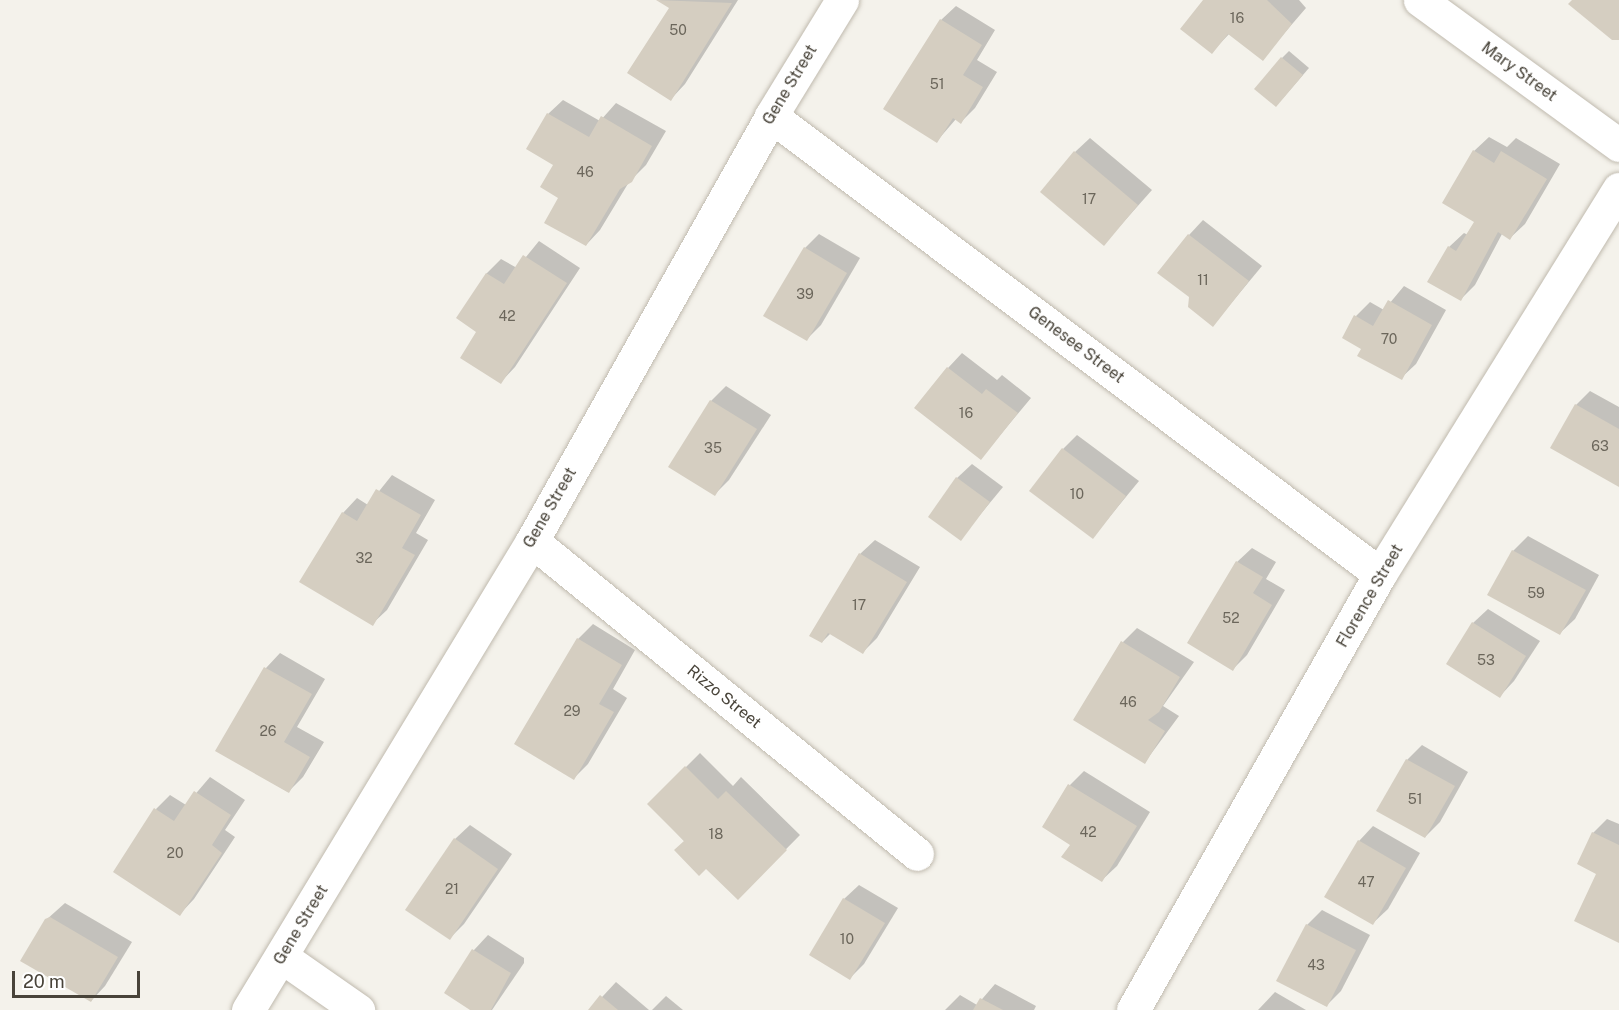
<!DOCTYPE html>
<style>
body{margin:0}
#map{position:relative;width:1619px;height:1010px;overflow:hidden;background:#f4f2eb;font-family:"Public Sans",sans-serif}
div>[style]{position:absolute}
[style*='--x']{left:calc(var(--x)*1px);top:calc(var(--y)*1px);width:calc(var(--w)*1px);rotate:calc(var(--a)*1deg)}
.shadow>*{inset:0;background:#0003}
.building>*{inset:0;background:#d5cec1}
.roads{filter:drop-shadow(0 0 2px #c0baae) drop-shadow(0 0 2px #c0baae)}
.street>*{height:33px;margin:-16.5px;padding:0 16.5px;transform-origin:16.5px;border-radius:16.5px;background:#fff}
span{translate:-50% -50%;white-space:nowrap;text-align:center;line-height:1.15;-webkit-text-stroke:6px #fff;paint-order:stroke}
.number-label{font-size:14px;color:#6b665b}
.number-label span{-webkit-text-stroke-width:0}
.street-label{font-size:16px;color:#484339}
.scale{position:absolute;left:12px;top:971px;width:128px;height:27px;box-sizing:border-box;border:3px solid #484339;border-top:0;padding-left:8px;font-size:18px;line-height:21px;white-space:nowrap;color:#484339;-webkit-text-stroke:4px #fff;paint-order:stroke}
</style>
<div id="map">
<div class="shadow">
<i style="clip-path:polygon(659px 0,738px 0,685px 84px,671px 99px,671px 7px)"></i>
<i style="clip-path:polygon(1205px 0,1299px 0,1306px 8px,1262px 59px,1230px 33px,1212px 52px)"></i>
<i style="clip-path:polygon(956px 6px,995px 30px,977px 60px,997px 72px,975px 108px,961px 122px,956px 119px,937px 141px,941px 20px)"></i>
<i style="clip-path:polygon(1289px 51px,1309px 68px,1283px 98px,1282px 58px)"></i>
<i style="clip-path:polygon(563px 100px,600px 121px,616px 103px,666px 131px,646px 165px,629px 182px,600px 230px,586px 245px,560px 197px,555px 164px,548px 114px)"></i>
<i style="clip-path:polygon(1489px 137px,1507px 147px,1516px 138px,1560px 164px,1525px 224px,1510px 238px,1502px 234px,1475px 285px,1460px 300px,1449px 247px,1464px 233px,1468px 235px,1476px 221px,1474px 151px)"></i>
<i style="clip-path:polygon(1090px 138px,1152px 190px,1104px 244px,1075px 152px)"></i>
<i style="clip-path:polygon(1203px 220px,1262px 266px,1213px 325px,1189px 235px)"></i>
<i style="clip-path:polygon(819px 234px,860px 258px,821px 325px,806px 340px,805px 248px)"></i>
<i style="clip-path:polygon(539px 241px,580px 268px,515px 367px,501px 382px,478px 331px,458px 318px,487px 273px,501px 259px,517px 268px)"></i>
<i style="clip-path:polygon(1404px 286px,1446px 310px,1416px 364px,1401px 378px,1363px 348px,1356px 316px,1370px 302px,1384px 310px)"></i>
<i style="clip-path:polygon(962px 353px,997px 380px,1002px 375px,1031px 398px,981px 458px,948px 368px)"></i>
<i style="clip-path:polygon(726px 386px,771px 415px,729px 480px,715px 494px,711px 401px)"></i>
<i style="clip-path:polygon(1590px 391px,1619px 407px,1619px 485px,1576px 405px)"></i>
<i style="clip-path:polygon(1077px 435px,1139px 481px,1093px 537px,1063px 449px)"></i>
<i style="clip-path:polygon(972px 464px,1003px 487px,960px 539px,957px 478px)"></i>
<i style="clip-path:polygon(392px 475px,435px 500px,416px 533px,428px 540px,387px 610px,372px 624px,343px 513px,357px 498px,368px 505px)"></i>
<i style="clip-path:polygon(1528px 536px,1599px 575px,1575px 619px,1560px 633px,1513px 551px)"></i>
<i style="clip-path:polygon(875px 540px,920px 567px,877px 638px,863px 652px,831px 633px,822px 642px,860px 554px)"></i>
<i style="clip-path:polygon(1252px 548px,1276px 562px,1266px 579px,1285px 590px,1247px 655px,1233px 669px,1237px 562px)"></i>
<i style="clip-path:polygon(1488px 609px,1540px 641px,1514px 681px,1500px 696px,1473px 623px)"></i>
<i style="clip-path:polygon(593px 624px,635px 650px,613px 689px,627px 698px,588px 764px,574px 778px,578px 639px)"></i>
<i style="clip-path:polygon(1137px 628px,1194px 662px,1163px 706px,1179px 716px,1145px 762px,1123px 642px)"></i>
<i style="clip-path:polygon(280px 653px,325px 679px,297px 727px,324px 742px,303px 777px,288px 792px,218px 751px,266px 668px)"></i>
<i style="clip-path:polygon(1422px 745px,1468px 772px,1440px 822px,1425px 837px,1407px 760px)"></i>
<i style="clip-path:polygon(700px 753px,733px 786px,741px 777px,800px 835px,738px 898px,649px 804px)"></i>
<i style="clip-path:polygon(1084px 771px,1150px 812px,1117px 866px,1102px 880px,1072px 844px,1070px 785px)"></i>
<i style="clip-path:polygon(210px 777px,245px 800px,225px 830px,235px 837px,194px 899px,180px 914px,156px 809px,170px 795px,186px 805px)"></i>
<i style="clip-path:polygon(1607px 819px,1619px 824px,1619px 941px,1598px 873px,1593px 833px)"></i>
<i style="clip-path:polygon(470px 825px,512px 854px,464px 924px,449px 939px,455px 839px)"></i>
<i style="clip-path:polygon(1373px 826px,1420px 853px,1388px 909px,1373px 923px,1359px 841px)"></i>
<i style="clip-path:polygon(859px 885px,898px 908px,864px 964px,850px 978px,844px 899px)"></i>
<i style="clip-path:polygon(65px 903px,132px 942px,105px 986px,91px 1001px,46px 920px)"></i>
<i style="clip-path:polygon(1322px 910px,1370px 935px,1341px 991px,1326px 1006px,1278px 980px,1307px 925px)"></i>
<i style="clip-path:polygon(488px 935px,524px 958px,524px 963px,492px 1010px,473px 1010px,446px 993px,474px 950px)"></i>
<i style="clip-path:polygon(616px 982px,649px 1010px,590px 1010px)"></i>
<i style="clip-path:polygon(995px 984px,1036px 1006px,1034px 1010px,945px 1010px,960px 995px,977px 1005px)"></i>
<i style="clip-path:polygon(1275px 992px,1306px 1010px,1258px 1010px)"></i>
<i style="clip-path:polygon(666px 996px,683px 1010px,652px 1010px)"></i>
</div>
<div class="building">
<i style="clip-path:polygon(656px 0,732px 3px,671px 101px,627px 73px,669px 8px)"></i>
<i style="clip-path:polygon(1203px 0,1267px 0,1292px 24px,1263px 61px,1228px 34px,1212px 54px,1180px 29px)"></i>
<i style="clip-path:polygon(1572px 0,1619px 0,1619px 40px,1612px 40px,1568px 4px)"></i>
<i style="clip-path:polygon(940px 19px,982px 45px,963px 75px,983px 87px,961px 124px,953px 118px,937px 143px,883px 109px)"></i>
<i style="clip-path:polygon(1281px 57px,1303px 75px,1276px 107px,1254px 89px)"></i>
<i style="clip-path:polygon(547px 113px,589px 137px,601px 116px,652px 146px,632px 182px,620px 189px,586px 246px,544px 223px,558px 198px,540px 187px,553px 165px,526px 149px)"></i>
<i style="clip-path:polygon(1473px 150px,1494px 163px,1501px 151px,1547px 179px,1510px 240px,1498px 232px,1461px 301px,1427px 282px,1448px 246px,1456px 251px,1474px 222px,1442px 203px)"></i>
<i style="clip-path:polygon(1074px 151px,1138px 205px,1104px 246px,1040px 192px)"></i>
<i style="clip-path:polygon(1188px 234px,1249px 281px,1213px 327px,1188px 307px,1189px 297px,1157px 273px)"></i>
<i style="clip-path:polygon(804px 247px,847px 273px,807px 341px,763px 316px)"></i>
<i style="clip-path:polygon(523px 255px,567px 283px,501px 384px,460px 358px,476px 332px,456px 318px,486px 273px,504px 284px)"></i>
<i style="clip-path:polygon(1388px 300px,1432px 325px,1402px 380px,1357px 356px,1361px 349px,1342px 338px,1354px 315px,1373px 326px)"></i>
<i style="clip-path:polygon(947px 367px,982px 394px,986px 389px,1018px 413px,981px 460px,914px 408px)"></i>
<i style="clip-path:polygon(710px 400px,757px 429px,715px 496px,668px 467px)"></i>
<i style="clip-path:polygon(1575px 404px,1619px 429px,1619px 487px,1550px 448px)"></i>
<i style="clip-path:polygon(1062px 448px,1126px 496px,1093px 539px,1029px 491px)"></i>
<i style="clip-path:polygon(956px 477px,990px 502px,961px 541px,928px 517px)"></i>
<i style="clip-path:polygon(376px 489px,421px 515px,402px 548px,415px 555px,373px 626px,299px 582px,342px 512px,357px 521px)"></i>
<i style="clip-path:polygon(1512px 550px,1586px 590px,1560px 635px,1487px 595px)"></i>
<i style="clip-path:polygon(859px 553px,907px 582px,863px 654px,828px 633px,822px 643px,809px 636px)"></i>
<i style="clip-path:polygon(1236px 561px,1263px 577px,1253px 593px,1272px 605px,1233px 671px,1187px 643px)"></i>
<i style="clip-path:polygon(1472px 622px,1526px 656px,1500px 698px,1446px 664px)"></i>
<i style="clip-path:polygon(577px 638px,622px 665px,599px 704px,614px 712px,574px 780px,514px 744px)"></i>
<i style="clip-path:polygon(1121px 641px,1180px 677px,1159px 712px,1148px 720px,1165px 731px,1145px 764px,1073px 720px)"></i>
<i style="clip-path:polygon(264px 667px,312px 694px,284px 742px,310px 757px,289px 793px,215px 751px)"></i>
<i style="clip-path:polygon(1406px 759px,1455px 786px,1425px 838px,1376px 811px)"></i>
<i style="clip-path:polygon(685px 766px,718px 799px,726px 791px,787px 850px,738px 900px,706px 869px,699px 876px,674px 850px,684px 841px,647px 804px)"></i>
<i style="clip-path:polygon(1068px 784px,1137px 826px,1102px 882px,1061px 857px,1070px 845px,1042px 827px)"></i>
<i style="clip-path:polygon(194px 791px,231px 815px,212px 845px,222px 853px,180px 916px,113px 872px,154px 808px,174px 821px)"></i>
<i style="clip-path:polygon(1592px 832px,1619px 845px,1619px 943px,1574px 921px,1596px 874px,1577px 864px)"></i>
<i style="clip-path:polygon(454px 838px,498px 869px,450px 940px,405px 910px)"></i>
<i style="clip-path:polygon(1358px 840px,1406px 868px,1373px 925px,1324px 897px)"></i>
<i style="clip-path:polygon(843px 898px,885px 923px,850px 980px,809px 955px)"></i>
<i style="clip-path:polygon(50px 917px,118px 957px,91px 1002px,20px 961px,45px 919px)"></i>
<i style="clip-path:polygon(1306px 924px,1356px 950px,1327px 1007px,1276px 981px)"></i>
<i style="clip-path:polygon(472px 949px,511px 973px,491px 1010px,470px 1010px,444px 993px)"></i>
<i style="clip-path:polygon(600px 995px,618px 1010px,588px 1010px)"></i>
<i style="clip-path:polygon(980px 998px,1003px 1010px,973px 1010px)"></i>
</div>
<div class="roads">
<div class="street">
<i style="--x:1420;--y:0;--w:246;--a:36.1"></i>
<i style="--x:771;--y:116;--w:762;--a:36.95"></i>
<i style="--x:532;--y:541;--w:496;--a:39.1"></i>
<i style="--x:282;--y:957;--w:93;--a:34.9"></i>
<i style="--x:248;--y:1010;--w:548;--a:-58.8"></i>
<i style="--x:532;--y:541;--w:488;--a:-60.6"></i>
<i style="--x:771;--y:116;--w:136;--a:-58.5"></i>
<i style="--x:1133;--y:1010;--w:501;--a:-60.47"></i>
<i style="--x:1380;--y:574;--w:453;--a:-58.2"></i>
</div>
</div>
<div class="number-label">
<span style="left:1237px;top:18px">16</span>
<span style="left:678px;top:30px">50</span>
<span style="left:937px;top:84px">51</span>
<span style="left:585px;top:172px">46</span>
<span style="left:1089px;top:199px">17</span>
<span style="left:1203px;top:280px">11</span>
<span style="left:805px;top:294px">39</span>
<span style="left:507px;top:316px">42</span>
<span style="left:1389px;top:339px">70</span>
<span style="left:966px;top:413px">16</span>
<span style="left:1600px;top:446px">63</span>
<span style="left:713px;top:448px">35</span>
<span style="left:1077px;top:494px">10</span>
<span style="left:364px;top:558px">32</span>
<span style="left:1536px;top:593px">59</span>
<span style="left:859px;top:605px">17</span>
<span style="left:1231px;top:618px">52</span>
<span style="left:1486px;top:660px">53</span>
<span style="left:1128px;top:702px">46</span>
<span style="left:572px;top:711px">29</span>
<span style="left:268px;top:731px">26</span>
<span style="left:1415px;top:799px">51</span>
<span style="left:1088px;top:832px">42</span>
<span style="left:716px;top:834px">18</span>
<span style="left:175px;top:853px">20</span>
<span style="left:1366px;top:882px">47</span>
<span style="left:452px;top:889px">21</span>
<span style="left:847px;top:939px">10</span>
<span style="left:1316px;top:965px">43</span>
</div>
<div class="street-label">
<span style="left:1519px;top:72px;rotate:36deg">Mary Street</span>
<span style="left:790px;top:85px;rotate:-59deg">Gene Street</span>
<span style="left:1076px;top:345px;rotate:37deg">Genesee Street</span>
<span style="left:550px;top:508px;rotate:-60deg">Gene Street</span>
<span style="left:1370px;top:596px;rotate:-60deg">Florence Street</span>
<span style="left:724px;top:697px;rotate:39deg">Rizzo Street</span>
<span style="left:301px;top:925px;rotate:-59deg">Gene Street</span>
</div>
<div class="scale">20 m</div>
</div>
